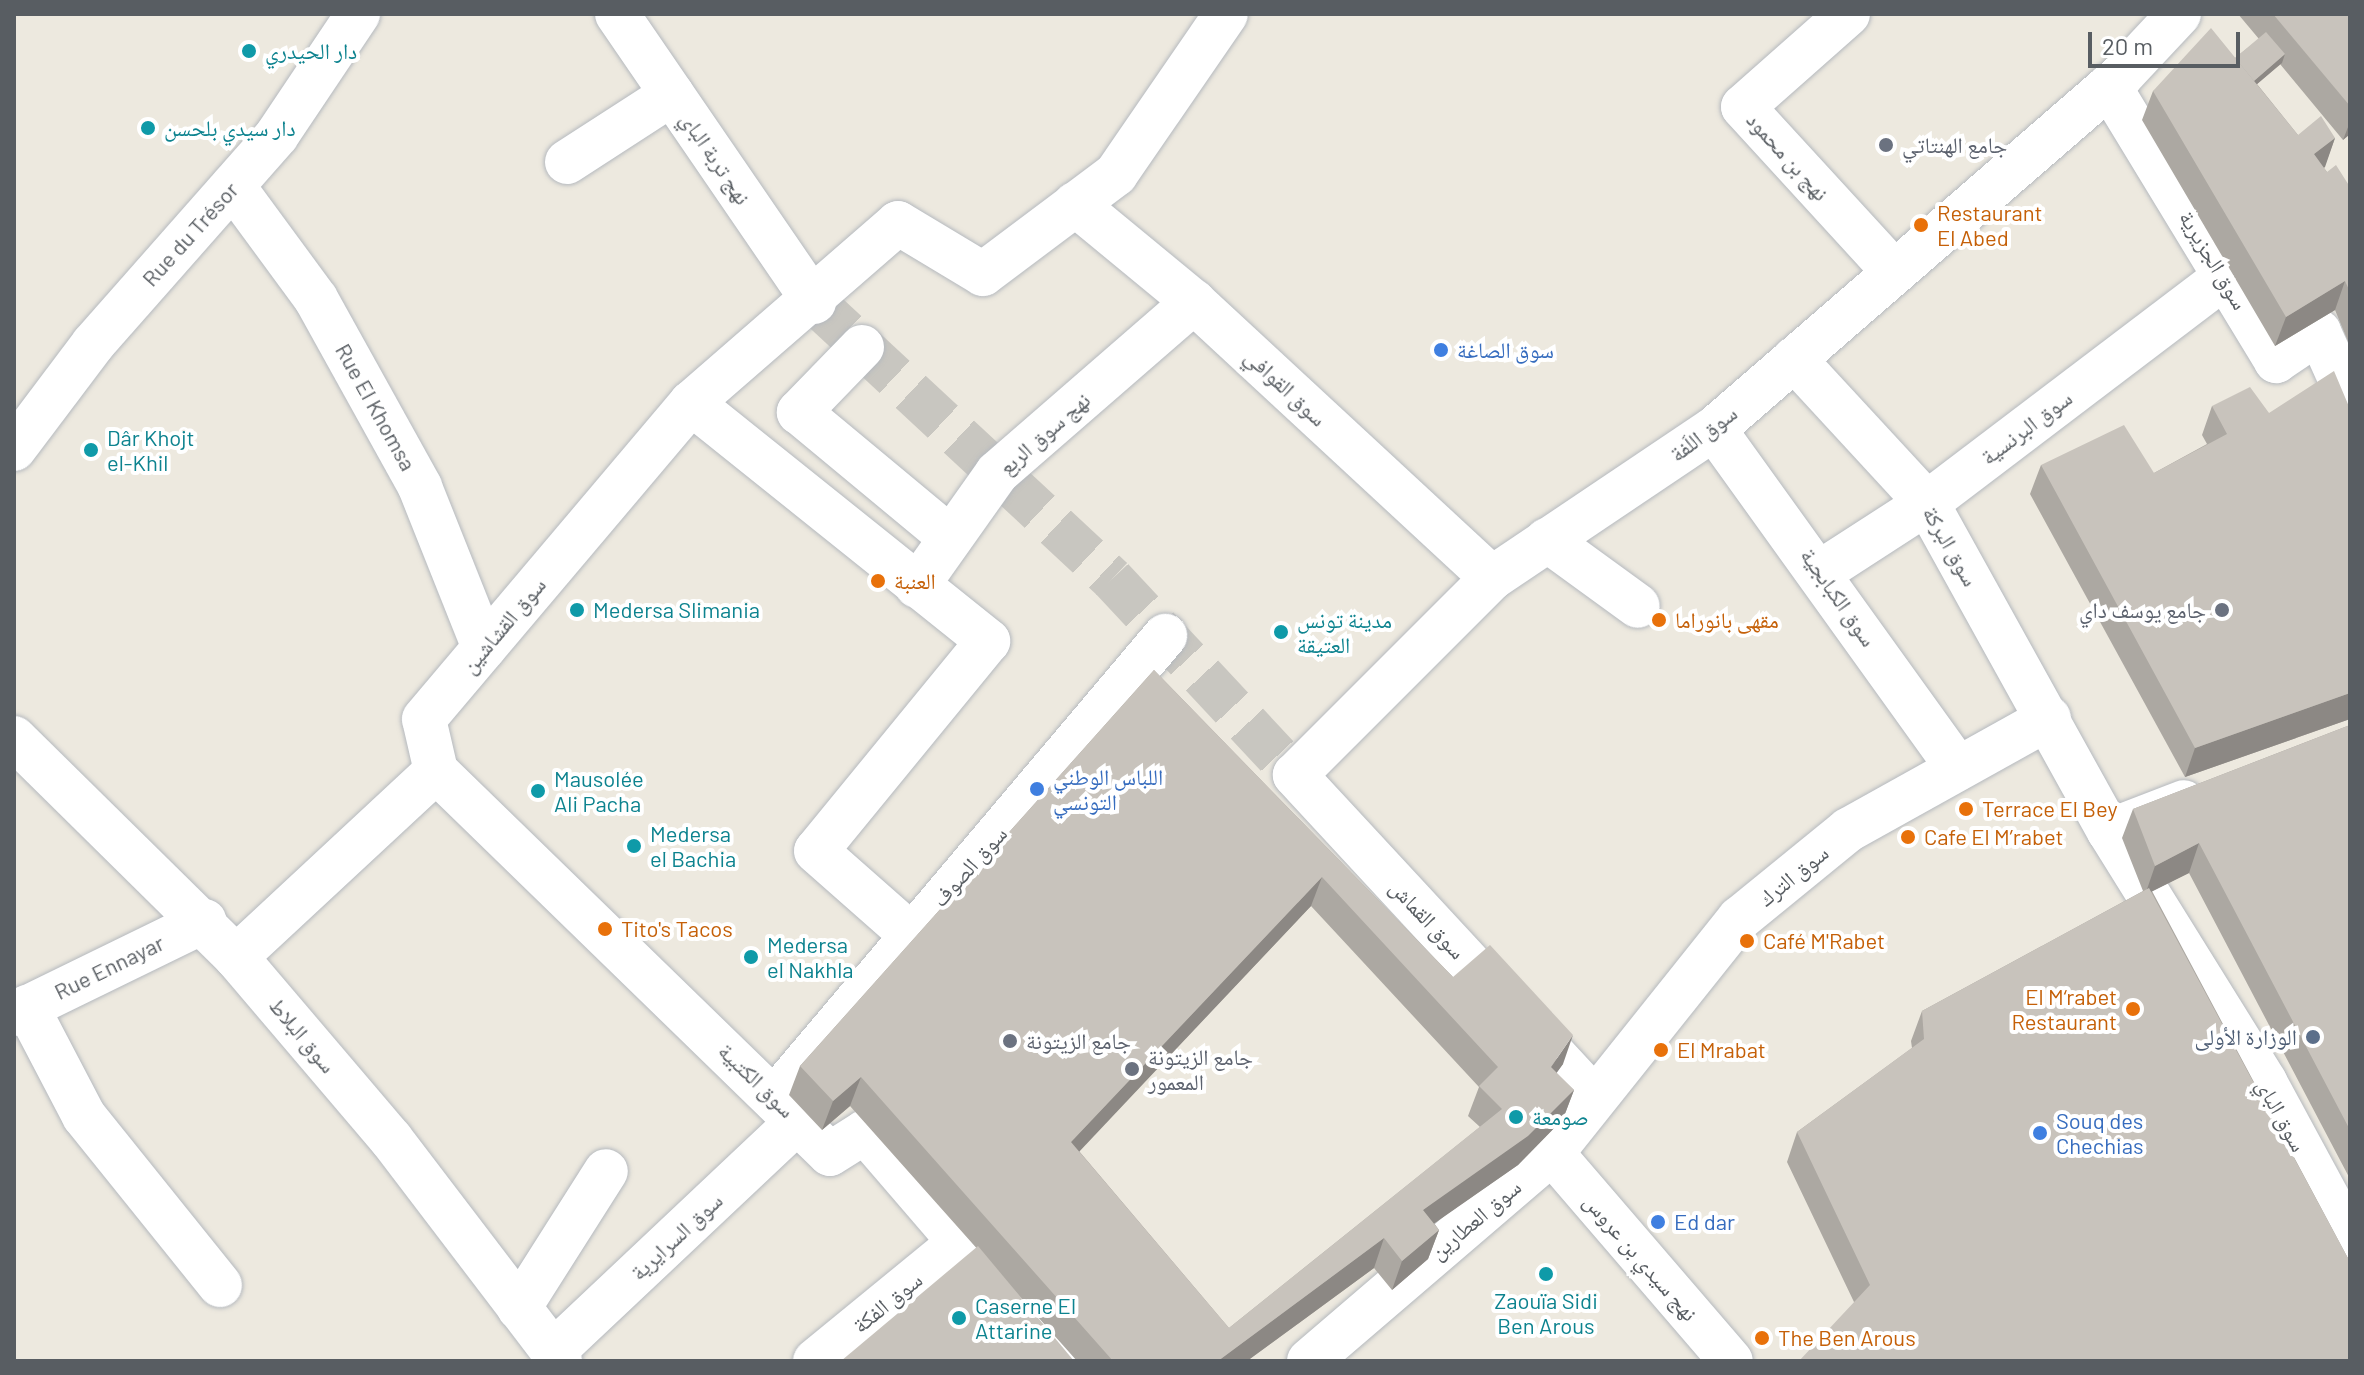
<!DOCTYPE html>
<meta charset="utf-8">
<style>
body{margin:0}
#map{position:relative;width:2364px;height:1375px;overflow:hidden;background:#ede9df;font-family:Barlow,"Noto Naskh Arabic",sans-serif}
div>[style]{position:absolute}
[style*='--x']{left:calc(var(--x)*1px);top:calc(var(--y)*1px);width:calc(var(--w)*1px);rotate:calc(var(--a)*1deg)}
.pedestrian-tunnel>*{height:44px;margin-top:-22px;transform-origin:0;background:repeating-linear-gradient(90deg,#c8c6c0 0 44px,transparent 0 66px)}
.roads{filter:drop-shadow(0 0 2px #b5b9be) drop-shadow(0 0 2px #b5b9be)}
.pedestrian>*{height:44px;margin:-22px;padding:0 22px;transform-origin:22px;border-radius:22px;background:#fff}
.wall>*{inset:0;background:#aca8a2}
.shaded-wall>*{inset:0;background:#8c8884}
.building>*{inset:0;background:#c8c3bc}
.dots>*{width:22px;height:22px;translate:-50% -50%;box-sizing:border-box;border:4px solid #fff;border-radius:50%}
span{translate:-50% -50%;white-space:nowrap;text-align:center;line-height:1.15;-webkit-text-stroke:8px #fff;paint-order:stroke}
.culture-label{font-size:22px;color:#0d838f}
.left{translate:0 -50%;text-align:left}
.worship-label{font-size:22px;color:#5b616d}
.right{translate:-100% -50%;text-align:right}
.street-label{font-size:22px;color:#585d62}
.food-label{font-size:22px;color:#c56008}
.shop-label{font-size:22px;color:#366cbe}
.service-label{font-size:22px;color:#4e5e75}
.frame{position:absolute;inset:0;border:16px solid #585d62;pointer-events:none}
.scale{position:absolute;left:2088px;top:32px;width:152px;height:36px;box-sizing:border-box;border:4px solid #585d62;border-top:0;padding-left:10px;font-size:24px;line-height:28px;white-space:nowrap;color:#585d62;-webkit-text-stroke:6px #fff;paint-order:stroke}
</style>
<div id="map">
<div class="pedestrian-tunnel">
<i style="--x:814;--y:302;--w:407;--a:42.9"></i>
<i style="--x:1112;--y:579;--w:268;--a:47"></i>
</div>
<div class="roads">
<div class="pedestrian">
<i style="--x:617;--y:14;--w:349;--a:55.6"></i>
<i style="--x:1848;--y:14;--w:140;--a:138.5"></i>
<i style="--x:1743;--y:107;--w:224;--a:47.5"></i>
<i style="--x:2109;--y:86;--w:322;--a:58.7"></i>
<i style="--x:2276;--y:361;--w:52;--a:-34"></i>
<i style="--x:2319;--y:332;--w:76;--a:65.8"></i>
<i style="--x:567;--y:162;--w:125;--a:-32.9"></i>
<i style="--x:233;--y:186;--w:140;--a:53.7"></i>
<i style="--x:316;--y:299;--w:215;--a:61"></i>
<i style="--x:420;--y:487;--w:173;--a:68.3"></i>
<i style="--x:1075;--y:204;--w:154;--a:39.5"></i>
<i style="--x:1194;--y:302;--w:406;--a:42.8"></i>
<i style="--x:862;--y:347;--w:91;--a:134.1"></i>
<i style="--x:799;--y:412;--w:197;--a:39.7"></i>
<i style="--x:1794;--y:359;--w:196;--a:47.3"></i>
<i style="--x:1927;--y:503;--w:375;--a:61"></i>
<i style="--x:2109;--y:831;--w:80;--a:-21.1"></i>
<i style="--x:691;--y:403;--w:381;--a:38.7"></i>
<i style="--x:988;--y:641;--w:271;--a:129.3"></i>
<i style="--x:816;--y:851;--w:124;--a:41.4"></i>
<i style="--x:1714;--y:429;--w:418;--a:54.3"></i>
<i style="--x:14;--y:449;--w:131;--a:-53"></i>
<i style="--x:93;--y:344;--w:278;--a:-48.6"></i>
<i style="--x:277;--y:135;--w:146;--a:-56.2"></i>
<i style="--x:1547;--y:540;--w:112;--a:36"></i>
<i style="--x:1822;--y:571;--w:125;--a:-32.9"></i>
<i style="--x:1927;--y:503;--w:374;--a:-37.2"></i>
<i style="--x:917;--y:586;--w:138;--a:-54.7"></i>
<i style="--x:997;--y:473;--w:261;--a:-41"></i>
<i style="--x:14;--y:738;--w:312;--a:44.6"></i>
<i style="--x:236;--y:957;--w:239;--a:49.6"></i>
<i style="--x:391;--y:1139;--w:279;--a:52.7"></i>
<i style="--x:436;--y:771;--w:549;--a:44.19"></i>
<i style="--x:830;--y:1154;--w:41;--a:-32.2"></i>
<i style="--x:865;--y:1132;--w:302;--a:49.3"></i>
<i style="--x:2109;--y:831;--w:296;--a:58.1"></i>
<i style="--x:2265;--y:1082;--w:179;--a:61.6"></i>
<i style="--x:236;--y:957;--w:273;--a:-42.9"></i>
<i style="--x:436;--y:771;--w:53;--a:-103"></i>
<i style="--x:424;--y:719;--w:414;--a:-49.8"></i>
<i style="--x:691;--y:403;--w:274;--a:-41"></i>
<i style="--x:898;--y:223;--w:99;--a:31"></i>
<i style="--x:983;--y:274;--w:166;--a:-36.9"></i>
<i style="--x:1116;--y:174;--w:194;--a:-55.5"></i>
<i style="--x:27;--y:1007;--w:123;--a:62.4"></i>
<i style="--x:84;--y:1116;--w:217;--a:51.2"></i>
<i style="--x:14;--y:1014;--w:212;--a:-26"></i>
<i style="--x:1593;--y:1097;--w:439;--a:-132.8"></i>
<i style="--x:1295;--y:775;--w:279;--a:-45"></i>
<i style="--x:1492;--y:578;--w:267;--a:-33.9"></i>
<i style="--x:1714;--y:429;--w:539;--a:-40.94"></i>
<i style="--x:2121;--y:76;--w:85;--a:-46.9"></i>
<i style="--x:775;--y:1098;--w:605;--a:-49.83"></i>
<i style="--x:1552;--y:1153;--w:274;--a:49.3"></i>
<i style="--x:519;--y:1308;--w:162;--a:-57.6"></i>
<i style="--x:553;--y:1352;--w:337;--a:-43.3"></i>
<i style="--x:815;--y:1361;--w:186;--a:-39.3"></i>
<i style="--x:1309;--y:1361;--w:320;--a:-40.6"></i>
<i style="--x:1552;--y:1153;--w:300;--a:-51.4"></i>
<i style="--x:1739;--y:919;--w:141;--a:-39.2"></i>
<i style="--x:1848;--y:830;--w:230;--a:-29.1"></i>
</div>
</div>
<div class="wall">
<i style="clip-path:polygon(2238px 14px,2350px 14px,2350px 134px,2343px 140px,2280px 64px,2257px 84px,2298px 135px,2335px 138px,2324px 168px,2327px 172px,2350px 187px,2350px 346px,2335px 310px,2275px 346px,2142px 120px,2153px 91px,2235px 58px,2259px 39px)"></i>
<i style="clip-path:polygon(2212px 406px,2269px 413px,2350px 409px,2350px 719px,2185px 777px,2030px 494px,2041px 465px,2154px 473px,2207px 444px,2202px 435px)"></i>
<i style="clip-path:polygon(evenodd,1154px 670px,1453px 977px,1563px 1064px,1556px 1073px,1574px 1090px,1563px 1119px,1518px 1165px,1434px 1223px,1439px 1230px,1428px 1259px,1392px 1290px,1374px 1268px,1247px 1361px,1077px 1361px,850px 1106px,822px 1130px,789px 1095px,800px 1066px,1154px 670px,1311px 906px,1479px 1087px,1468px 1116px,1480px 1127px,1229px 1328px,1079px 1151px,1311px 906px)"></i>
<i style="clip-path:polygon(2350px 725px,2350px 1179px,2189px 873px,2152px 891px,2350px 1262px,1854px 1302px,1787px 1162px,1797px 1132px,1912px 1048px,1911px 1041px,1922px 1011px,2143px 891px,2122px 838px,2133px 809px)"></i>
</div>
<div class="shaded-wall">
<i style="clip-path:polygon(2285px 54px,2282px 63px,2237px 101px,2240px 93px)"></i>
<i style="clip-path:polygon(2350px 122px,2350px 134px,2343px 140px)"></i>
<i style="clip-path:polygon(2335px 138px,2325px 167px,2304px 183px,2314px 154px)"></i>
<i style="clip-path:polygon(2345px 281px,2335px 310px,2275px 346px,2286px 317px)"></i>
<i style="clip-path:polygon(2350px 693px,2350px 719px,2185px 777px,2195px 748px)"></i>
<i style="clip-path:polygon(2199px 843px,2189px 873px,2145px 895px,2155px 866px)"></i>
<i style="clip-path:polygon(1322px 877px,1311px 906px,1061px 1171px,1071px 1142px)"></i>
<i style="clip-path:polygon(1573px 1035px,1563px 1064px,1540px 1096px,1551px 1067px)"></i>
<i style="clip-path:polygon(861px 1077px,850px 1106px,822px 1130px,833px 1101px)"></i>
<i style="clip-path:polygon(1574px 1090px,1563px 1119px,1518px 1165px,1412px 1239px,1423px 1210px)"></i>
<i style="clip-path:polygon(1439px 1230px,1428px 1259px,1392px 1290px,1402px 1261px)"></i>
<i style="clip-path:polygon(1384px 1238px,1374px 1268px,1247px 1361px,1218px 1361px)"></i>
</div>
<div class="building">
<i style="clip-path:polygon(2273px 14px,2350px 14px,2350px 106px)"></i>
<i style="clip-path:polygon(2211px 28px,2298px 135px,2321px 116px,2335px 138px,2314px 154px,2327px 172px,2336px 165px,2350px 187px,2350px 292px,2345px 281px,2286px 317px,2153px 91px)"></i>
<i style="clip-path:polygon(2266px 32px,2285px 54px,2254px 81px,2235px 58px)"></i>
<i style="clip-path:polygon(2334px 371px,2350px 409px,2350px 693px,2195px 748px,2041px 465px,2124px 425px,2154px 473px,2227px 434px,2212px 406px,2250px 387px,2269px 413px)"></i>
<i style="clip-path:polygon(evenodd,1154px 670px,1453px 977px,1490px 945px,1573px 1035px,1551px 1067px,1574px 1090px,1528px 1136px,1423px 1210px,1439px 1230px,1402px 1261px,1384px 1238px,1218px 1361px,1113px 1361px,861px 1077px,833px 1101px,800px 1066px,1154px 670px,1322px 877px,1498px 1067px,1479px 1086px,1502px 1109px,1229px 1328px,1071px 1142px,1322px 877px)"></i>
<i style="clip-path:polygon(2350px 725px,2350px 1130px,2199px 843px,2155px 866px,2133px 809px)"></i>
<i style="clip-path:polygon(2149px 888px,2350px 1262px,2350px 1361px,1799px 1361px,1870px 1285px,1797px 1132px,1924px 1039px,1922px 1011px)"></i>
<i style="clip-path:polygon(978px 1246px,1074px 1361px,841px 1361px)"></i>
</div>
<div class="dots">
<i style="left:249px;top:51px;background:#0f9aa8"></i>
<i style="left:148px;top:128px;background:#0f9aa8"></i>
<i style="left:1886px;top:145px;background:#6b7280"></i>
<i style="left:1921px;top:225px;background:#e8710a"></i>
<i style="left:1441px;top:350px;background:#3f7fe0"></i>
<i style="left:91px;top:450px;background:#0f9aa8"></i>
<i style="left:878px;top:581px;background:#e8710a"></i>
<i style="left:577px;top:610px;background:#0f9aa8"></i>
<i style="left:2222px;top:610px;background:#6b7280"></i>
<i style="left:1659px;top:620px;background:#e8710a"></i>
<i style="left:1281px;top:632px;background:#0f9aa8"></i>
<i style="left:1037px;top:789px;background:#3f7fe0"></i>
<i style="left:538px;top:791px;background:#0f9aa8"></i>
<i style="left:1966px;top:809px;background:#e8710a"></i>
<i style="left:1908px;top:837px;background:#e8710a"></i>
<i style="left:634px;top:846px;background:#0f9aa8"></i>
<i style="left:605px;top:929px;background:#e8710a"></i>
<i style="left:1747px;top:941px;background:#e8710a"></i>
<i style="left:751px;top:957px;background:#0f9aa8"></i>
<i style="left:2133px;top:1009px;background:#e8710a"></i>
<i style="left:2313px;top:1037px;background:#5c6f8a"></i>
<i style="left:1010px;top:1041px;background:#6b7280"></i>
<i style="left:1661px;top:1050px;background:#e8710a"></i>
<i style="left:1132px;top:1069px;background:#6b7280"></i>
<i style="left:1516px;top:1117px;background:#0f9aa8"></i>
<i style="left:2040px;top:1133px;background:#3f7fe0"></i>
<i style="left:1658px;top:1222px;background:#3f7fe0"></i>
<i style="left:1546px;top:1274px;background:#0f9aa8"></i>
<i style="left:959px;top:1318px;background:#0f9aa8"></i>
<i style="left:1762px;top:1338px;background:#e8710a"></i>
</div>
<div class="culture-label">
<span class="left" style="left:265px;top:51px">دار الحيدري</span>
<span class="left" style="left:164px;top:128px">دار سيدي بلحسن</span>
<span class="left" style="left:107px;top:450px">Dâr Khojt<br>el-Khil</span>
<span class="left" style="left:593px;top:610px">Medersa Slimania</span>
<span class="left" style="left:1297px;top:632px">مدينة تونس<br>العتيقة</span>
<span class="left" style="left:554px;top:791px">Mausolée<br>Ali Pacha</span>
<span class="left" style="left:650px;top:846px">Medersa<br>el Bachia</span>
<span class="left" style="left:767px;top:957px">Medersa<br>el Nakhla</span>
<span class="left" style="left:1532px;top:1117px">صومعة</span>
<span style="left:1546px;top:1313px">Zaouïa Sidi<br>Ben Arous</span>
<span class="left" style="left:975px;top:1318px">Caserne El<br>Attarine</span>
</div>
<div class="worship-label">
<span class="left" style="left:1902px;top:145px">جامع الهنتاتي</span>
<span class="right" style="left:2206px;top:610px">جامع يوسف داي</span>
<span class="left" style="left:1026px;top:1041px">جامع الزيتونة</span>
<span class="left" style="left:1148px;top:1069px">جامع الزيتونة<br>المعمور</span>
</div>
<div class="street-label">
<span style="left:1788px;top:156px;rotate:48deg">نهج بن محمود</span>
<span style="left:716px;top:158px;rotate:56deg">نهج تربة الباي</span>
<span style="left:190px;top:234px;rotate:-48deg">Rue du Trésor</span>
<span style="left:2214px;top:260px;rotate:59deg">سوق الجزيرية</span>
<span style="left:1286px;top:387px;rotate:43deg">سوق القوافي</span>
<span style="left:376px;top:407px;rotate:61deg">Rue El Khomsa</span>
<span style="left:2026px;top:427px;rotate:-37deg">سوق البرنسية</span>
<span style="left:1044px;top:433px;rotate:-41deg">نهج سوق الربع</span>
<span style="left:1703px;top:433px;rotate:-37deg">سوق اللَفة</span>
<span style="left:1951px;top:546px;rotate:60deg">سوق البركة</span>
<span style="left:1839px;top:597px;rotate:55deg">سوق الكبابجية</span>
<span style="left:503px;top:625px;rotate:-50deg">سوق القشاشين</span>
<span style="left:969px;top:866px;rotate:-48deg">سوق الصوف</span>
<span style="left:1793px;top:875px;rotate:-39deg">سوق الترك</span>
<span style="left:1428px;top:919px;rotate:47deg">سوق القماش</span>
<span style="left:109px;top:967px;rotate:-26deg">Rue Ennayar</span>
<span style="left:303px;top:1035px;rotate:50deg">سوق البلاط</span>
<span style="left:757px;top:1080px;rotate:44deg">سوق الكتبية</span>
<span style="left:2282px;top:1115px;rotate:61deg">سوق الباي</span>
<span style="left:1475px;top:1219px;rotate:-40deg">سوق العطارين</span>
<span style="left:676px;top:1236px;rotate:-43deg">سوق السرايرية</span>
<span style="left:1641px;top:1257px;rotate:49deg">نهج سيدي بن عروس</span>
<span style="left:887px;top:1302px;rotate:-39deg">سوق الفكة</span>
</div>
<div class="food-label">
<span class="left" style="left:1937px;top:225px">Restaurant<br>El Abed</span>
<span class="left" style="left:894px;top:581px">العنبة</span>
<span class="left" style="left:1675px;top:620px">مقهى بانوراما</span>
<span class="left" style="left:1982px;top:809px">Terrace El Bey</span>
<span class="left" style="left:1924px;top:837px">Cafe El M’rabet</span>
<span class="left" style="left:621px;top:929px">Tito's Tacos</span>
<span class="left" style="left:1763px;top:941px">Café M'Rabet</span>
<span class="right" style="left:2117px;top:1009px">El M‘rabet<br>Restaurant</span>
<span class="left" style="left:1677px;top:1050px">El Mrabat</span>
<span class="left" style="left:1778px;top:1338px">The Ben Arous</span>
</div>
<div class="shop-label">
<span class="left" style="left:1457px;top:350px">سوق الصاغة</span>
<span class="left" style="left:1053px;top:789px">اللباس الوطني<br>التونسي</span>
<span class="left" style="left:2056px;top:1133px">Souq des<br>Chechias</span>
<span class="left" style="left:1674px;top:1222px">Ed dar</span>
</div>
<div class="service-label">
<span class="right" style="left:2297px;top:1037px">الوزارة الأولى</span>
</div>
<div class="frame"></div>
<div class="scale">20 m</div>
</div>
